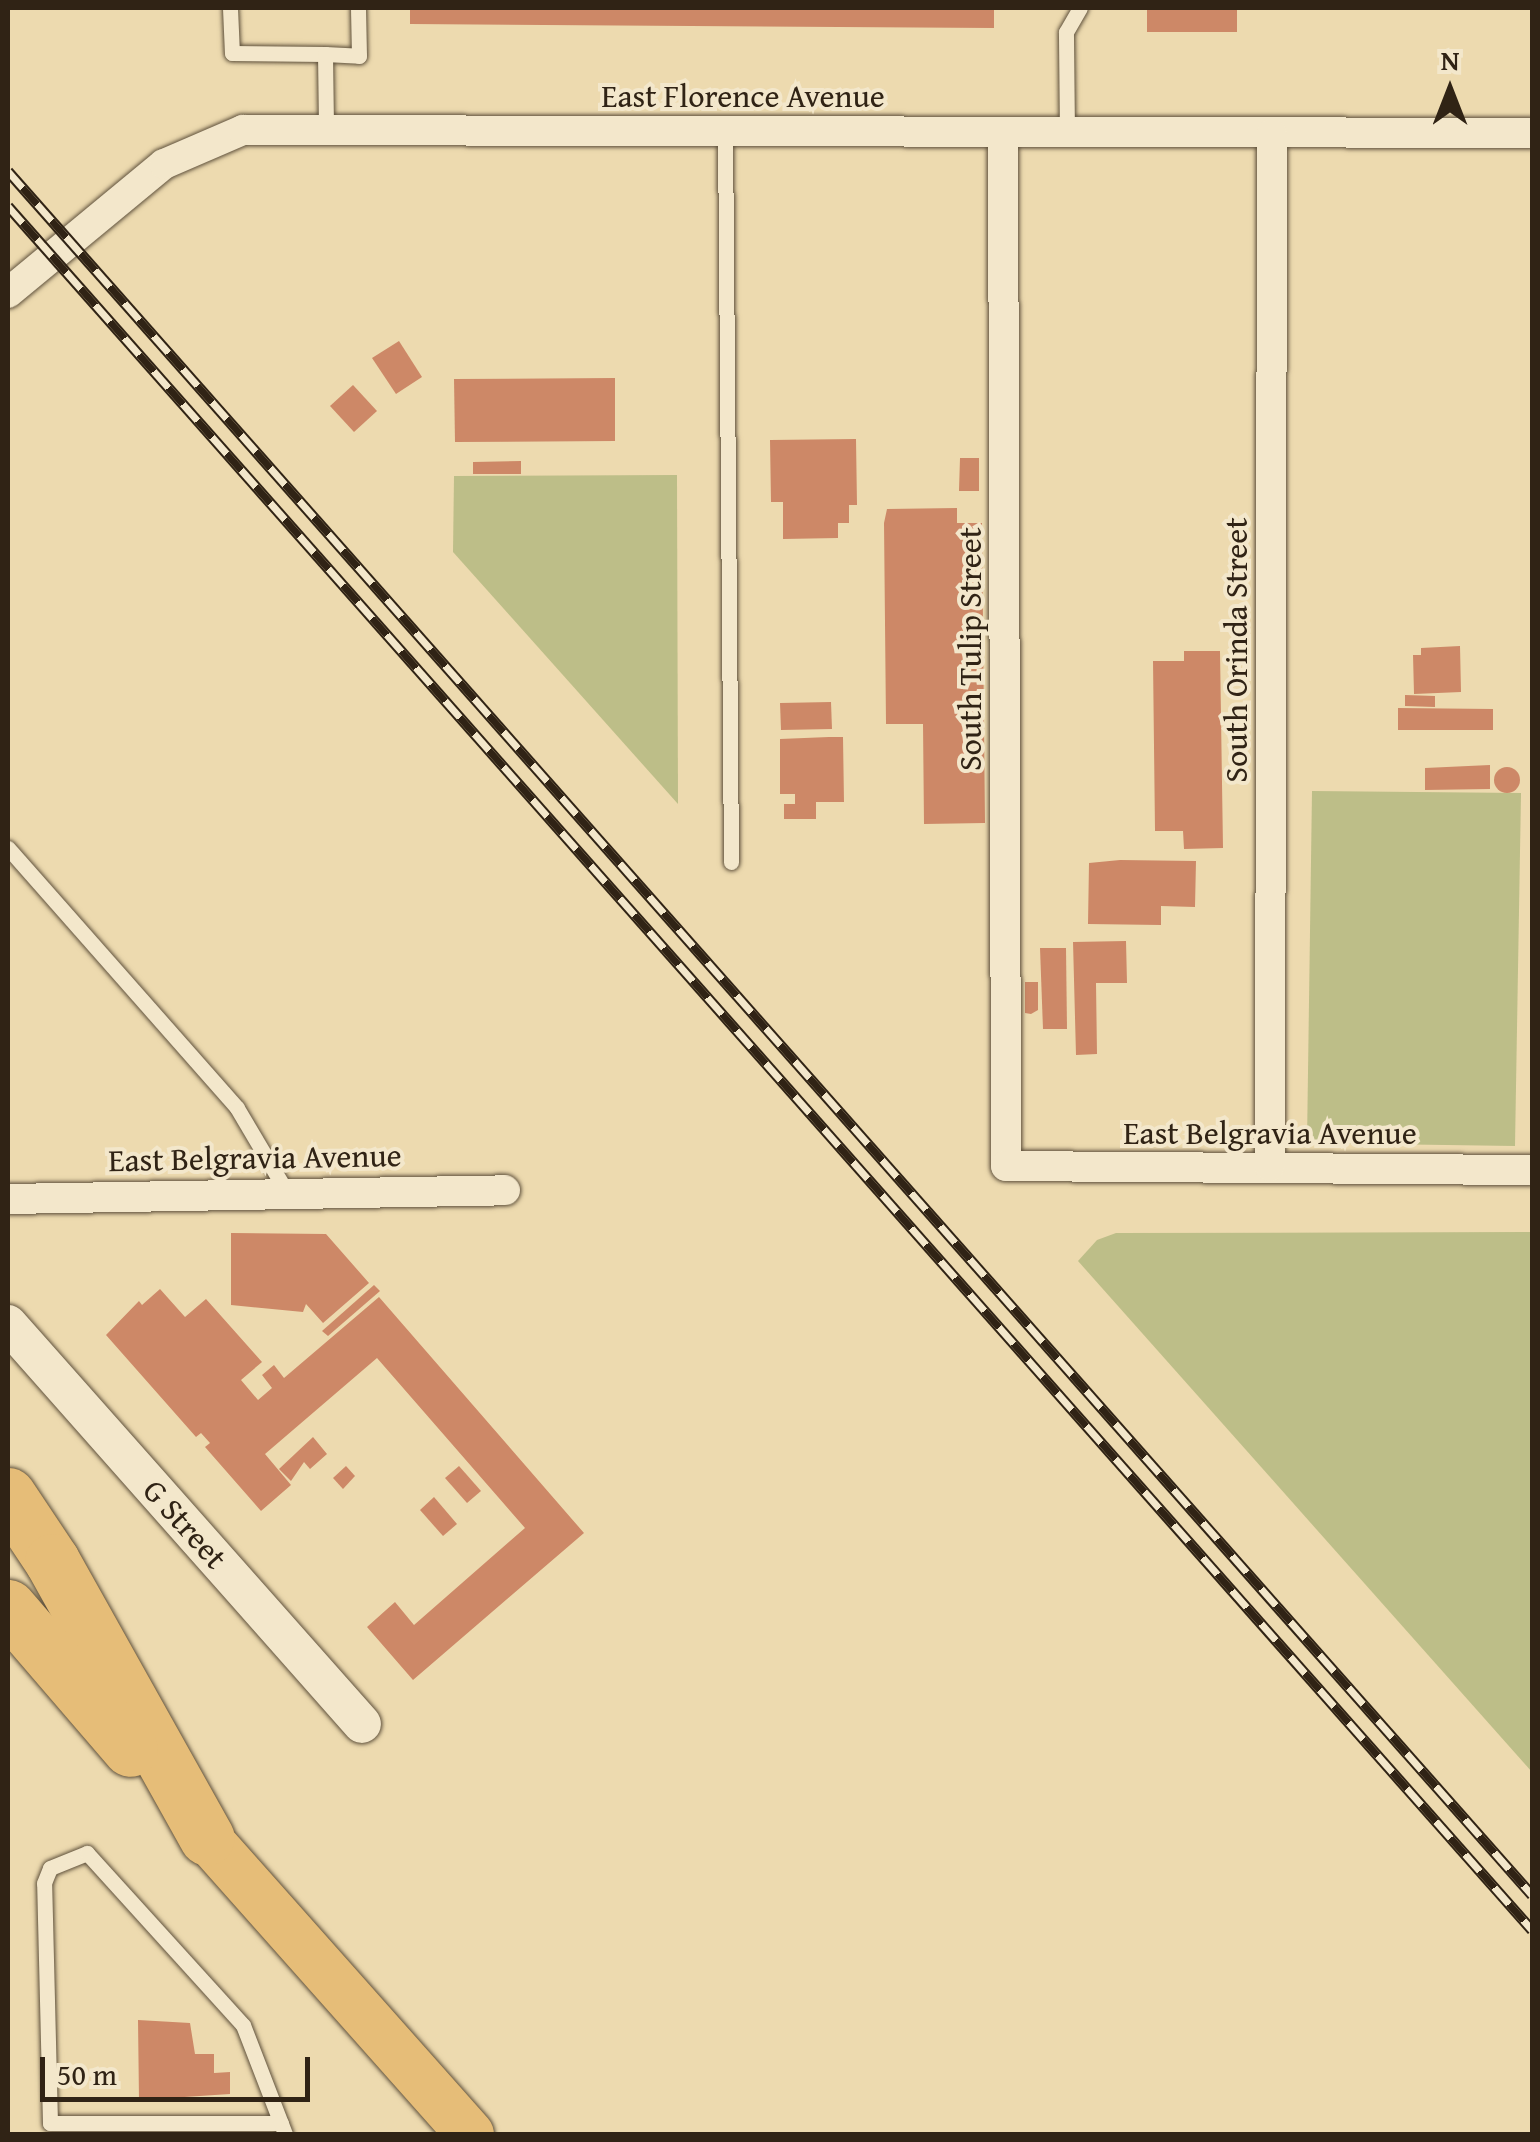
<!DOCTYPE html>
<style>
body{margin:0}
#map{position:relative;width:1540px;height:2142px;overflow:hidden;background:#eddaaf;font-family:"Gentium Book Plus",serif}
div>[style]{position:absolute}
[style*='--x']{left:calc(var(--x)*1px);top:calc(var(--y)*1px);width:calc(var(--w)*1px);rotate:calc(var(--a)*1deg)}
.green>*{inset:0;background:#bdbe88}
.building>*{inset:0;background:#cd8867}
.round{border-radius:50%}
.roads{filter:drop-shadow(0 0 2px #5f513c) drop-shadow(0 0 2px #5f513c)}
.service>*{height:15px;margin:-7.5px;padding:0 7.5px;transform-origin:7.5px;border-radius:7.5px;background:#f3e7cb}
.minor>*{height:30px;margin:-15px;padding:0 15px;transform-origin:15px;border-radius:15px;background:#f3e7cb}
.tertiary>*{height:38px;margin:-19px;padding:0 19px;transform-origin:19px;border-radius:19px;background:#f3e7cb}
.primary>*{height:48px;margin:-24px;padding:0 24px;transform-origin:24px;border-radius:24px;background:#e6bd78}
.motorway>*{height:55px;margin:-27.5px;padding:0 27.5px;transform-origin:27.5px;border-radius:27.5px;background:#e6bd78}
.rail>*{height:11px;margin-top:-5.5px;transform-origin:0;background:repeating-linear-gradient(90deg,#f3e7cb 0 22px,#302315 0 44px);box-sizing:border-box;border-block:2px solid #302315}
span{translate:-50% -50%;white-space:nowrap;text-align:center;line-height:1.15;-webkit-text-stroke:8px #f3e7cb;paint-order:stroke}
.street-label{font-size:32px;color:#302315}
.frame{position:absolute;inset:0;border:10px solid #302315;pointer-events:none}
.north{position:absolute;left:1400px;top:40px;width:100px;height:100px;-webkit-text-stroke:8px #f3e7cb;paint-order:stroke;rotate:0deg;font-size:28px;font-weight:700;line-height:40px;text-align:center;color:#302315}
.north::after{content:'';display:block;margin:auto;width:35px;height:45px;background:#302315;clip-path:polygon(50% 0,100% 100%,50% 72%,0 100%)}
.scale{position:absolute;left:40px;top:2057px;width:270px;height:45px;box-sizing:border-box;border:5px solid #302315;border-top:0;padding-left:12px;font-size:30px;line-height:35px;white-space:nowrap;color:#302315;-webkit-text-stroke:8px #f3e7cb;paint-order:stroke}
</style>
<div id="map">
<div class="green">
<i style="clip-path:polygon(677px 475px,678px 804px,453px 552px,454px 476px)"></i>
<i style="clip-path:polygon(1312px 791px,1521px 793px,1515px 1146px,1307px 1143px)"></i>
<i style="clip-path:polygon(1532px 1232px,1532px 1772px,1078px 1261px,1097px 1240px,1116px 1233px)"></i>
</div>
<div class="building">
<i style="clip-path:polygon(410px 8px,994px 8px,994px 28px,410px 24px)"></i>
<i style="clip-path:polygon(1147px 8px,1237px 8px,1237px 32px,1147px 32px)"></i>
<i style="clip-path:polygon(399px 341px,422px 377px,396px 394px,372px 358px)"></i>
<i style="clip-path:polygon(615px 378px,615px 441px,455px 442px,454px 379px)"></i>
<i style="clip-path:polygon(353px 385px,377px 411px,354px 432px,330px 406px)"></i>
<i style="clip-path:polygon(856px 439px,857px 505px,849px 505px,849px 523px,838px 523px,838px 538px,783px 539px,783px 502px,771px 502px,770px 440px)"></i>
<i style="clip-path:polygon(960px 458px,979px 458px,979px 491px,959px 491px)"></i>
<i style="clip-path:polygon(521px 461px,521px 474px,473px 474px,473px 462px)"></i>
<i style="clip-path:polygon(957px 508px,957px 523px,982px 523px,985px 823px,924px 824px,923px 724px,886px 724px,884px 523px,887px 509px)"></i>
<i style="clip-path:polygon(1460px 646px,1461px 692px,1414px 694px,1413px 655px,1421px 655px,1421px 648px)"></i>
<i style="clip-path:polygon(1184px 651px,1220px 651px,1223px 848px,1184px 849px,1183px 831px,1155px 831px,1153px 661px,1184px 661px)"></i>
<i style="clip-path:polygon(1405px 695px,1435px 696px,1435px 707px,1405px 706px)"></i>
<i style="clip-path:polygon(831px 702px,832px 729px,781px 730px,780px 703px)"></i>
<i style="clip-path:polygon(1398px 708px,1493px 709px,1493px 730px,1398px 730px)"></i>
<i style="clip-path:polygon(829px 737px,843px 737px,844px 802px,816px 802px,816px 819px,784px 819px,784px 804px,795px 804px,795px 794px,780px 794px,780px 739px)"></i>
<i style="clip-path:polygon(1490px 765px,1490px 789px,1425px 790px,1425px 768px)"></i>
<i class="round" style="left:1494px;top:767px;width:26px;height:26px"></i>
<i style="clip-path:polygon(1120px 860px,1196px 861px,1195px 907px,1161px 906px,1161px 925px,1088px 924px,1089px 863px)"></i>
<i style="clip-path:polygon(1126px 941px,1127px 983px,1096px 983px,1097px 1054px,1076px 1055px,1073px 942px)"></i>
<i style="clip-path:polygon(1040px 948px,1066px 948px,1067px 1029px,1043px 1029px)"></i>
<i style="clip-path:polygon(1025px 982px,1038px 982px,1038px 1010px,1031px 1014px,1025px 1013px)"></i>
<i style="clip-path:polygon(231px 1233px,326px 1234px,369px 1283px,323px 1323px,306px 1304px,303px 1312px,231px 1305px)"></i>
<i style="clip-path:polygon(374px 1285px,380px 1291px,328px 1336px,322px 1331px)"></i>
<i style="clip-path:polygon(160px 1289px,185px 1317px,206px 1299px,262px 1362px,241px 1380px,258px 1400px,272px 1388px,262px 1375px,274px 1365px,284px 1378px,379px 1297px,584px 1533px,413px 1680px,367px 1627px,395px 1602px,414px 1625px,525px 1528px,377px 1358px,265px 1454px,291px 1485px,261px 1511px,205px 1447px,210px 1443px,201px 1433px,196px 1437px,106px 1335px,139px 1301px,142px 1305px)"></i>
<i style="clip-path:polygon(313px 1437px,327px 1454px,310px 1469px,304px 1462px,291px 1481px,279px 1469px)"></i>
<i style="clip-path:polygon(346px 1466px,355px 1476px,343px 1489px,333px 1478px)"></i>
<i style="clip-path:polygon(459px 1466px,481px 1491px,467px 1503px,445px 1478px)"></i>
<i style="clip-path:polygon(434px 1497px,457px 1524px,443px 1536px,420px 1510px)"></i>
<i style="clip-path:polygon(138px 2020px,190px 2023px,195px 2054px,214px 2054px,214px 2073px,230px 2072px,230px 2094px,139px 2100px)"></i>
</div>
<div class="roads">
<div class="service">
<i style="--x:230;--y:8;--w:45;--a:87.5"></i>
<i style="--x:232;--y:53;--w:93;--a:0.6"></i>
<i style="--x:325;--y:54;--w:74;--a:89.2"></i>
<i style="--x:325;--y:54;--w:34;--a:3"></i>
<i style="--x:359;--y:56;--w:48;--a:-91.2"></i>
<i style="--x:725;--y:131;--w:731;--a:89.53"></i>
<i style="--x:1067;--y:133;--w:101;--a:-90.6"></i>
<i style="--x:1066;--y:32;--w:28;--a:-60"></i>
<i style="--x:8;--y:848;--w:346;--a:48.6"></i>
<i style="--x:237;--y:1108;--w:96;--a:59.4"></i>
<i style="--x:281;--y:2123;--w:231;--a:180"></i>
<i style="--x:50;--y:2123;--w:240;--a:-91.4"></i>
<i style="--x:44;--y:1883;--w:16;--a:-68"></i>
<i style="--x:50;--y:1868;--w:40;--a:-22"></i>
<i style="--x:87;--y:1853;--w:232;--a:47.8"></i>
<i style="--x:243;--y:2025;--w:117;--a:68.9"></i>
</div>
<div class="minor">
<i style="--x:1003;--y:132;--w:1034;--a:89.83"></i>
<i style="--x:1006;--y:1166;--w:526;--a:0.44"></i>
<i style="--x:8;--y:293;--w:202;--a:-39.6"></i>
<i style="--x:164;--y:164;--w:86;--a:-23.3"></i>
<i style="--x:243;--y:130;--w:1289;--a:0.13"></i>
<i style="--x:1270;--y:1166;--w:1032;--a:-89.89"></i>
<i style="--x:8;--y:1199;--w:497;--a:-1"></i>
</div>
<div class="tertiary">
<i style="--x:8;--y:1324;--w:534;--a:48.49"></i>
</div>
<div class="primary">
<i style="--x:207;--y:1838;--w:396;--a:48.4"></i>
</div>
<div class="motorway">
<i style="--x:8;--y:1495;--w:79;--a:56.3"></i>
<i style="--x:52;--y:1561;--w:317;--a:60.8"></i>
<i style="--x:8;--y:1607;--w:187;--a:49.3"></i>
</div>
</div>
<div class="rail">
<i style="--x:8;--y:171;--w:2301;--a:48.52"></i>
<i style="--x:8;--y:206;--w:2301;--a:48.52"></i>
</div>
<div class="street-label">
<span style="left:743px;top:96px">East Florence Avenue</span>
<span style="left:970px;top:649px;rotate:-90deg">South Tulip Street</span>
<span style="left:1236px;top:650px;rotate:-90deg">South Orinda Street</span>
<span style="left:1270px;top:1133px">East Belgravia Avenue</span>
<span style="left:255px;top:1158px;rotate:-1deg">East Belgravia Avenue</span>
<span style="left:185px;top:1524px;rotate:48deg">G Street</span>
</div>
<div class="frame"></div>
<div class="north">N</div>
<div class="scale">50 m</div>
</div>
